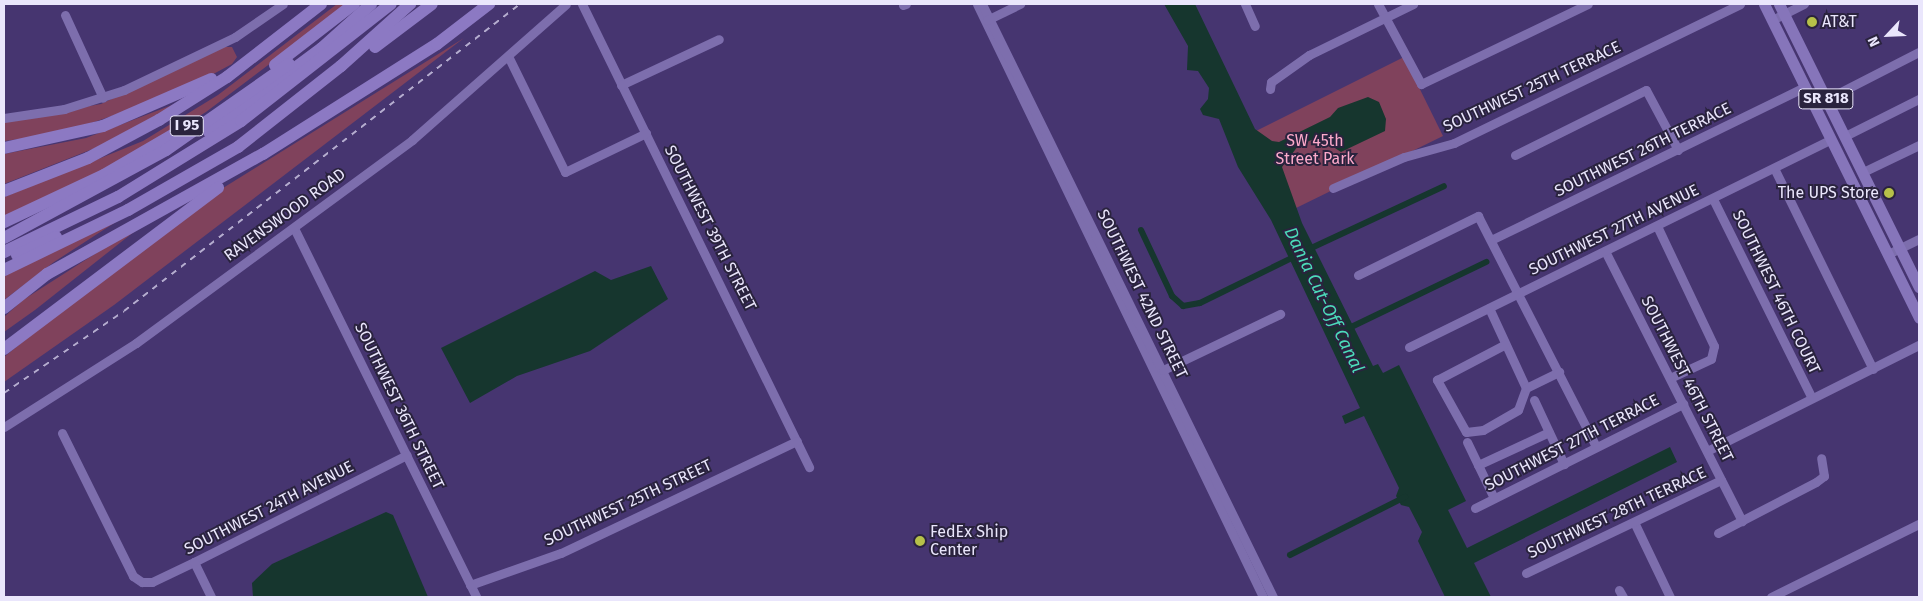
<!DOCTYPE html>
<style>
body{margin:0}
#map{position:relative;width:1923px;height:601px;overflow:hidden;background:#463570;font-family:"Fira Sans",sans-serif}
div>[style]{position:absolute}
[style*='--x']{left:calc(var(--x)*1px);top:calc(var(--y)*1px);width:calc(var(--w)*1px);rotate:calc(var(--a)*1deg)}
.green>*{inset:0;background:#80425c}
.water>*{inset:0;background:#16362e}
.canal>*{height:6px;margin:-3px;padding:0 3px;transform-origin:3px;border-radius:3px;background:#16362e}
.minor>*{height:9px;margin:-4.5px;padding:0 4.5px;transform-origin:4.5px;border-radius:4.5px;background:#7d6ead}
.major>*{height:11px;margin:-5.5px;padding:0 5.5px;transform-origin:5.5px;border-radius:5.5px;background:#8675ba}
.highway>*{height:12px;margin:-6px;padding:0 6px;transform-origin:6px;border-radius:6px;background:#8c79c3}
.rail>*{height:2px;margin-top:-1px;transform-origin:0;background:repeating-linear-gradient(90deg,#b5adcf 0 6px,transparent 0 12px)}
.dots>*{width:14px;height:14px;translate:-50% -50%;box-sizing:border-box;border:2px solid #2a233e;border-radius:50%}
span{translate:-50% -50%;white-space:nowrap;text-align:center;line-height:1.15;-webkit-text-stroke:4px #2a233e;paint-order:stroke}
.shield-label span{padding:1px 4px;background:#2a233e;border:1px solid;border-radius:4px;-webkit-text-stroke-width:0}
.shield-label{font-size:15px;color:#eae6fc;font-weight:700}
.poi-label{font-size:16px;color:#eae6fc}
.left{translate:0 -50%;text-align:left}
.right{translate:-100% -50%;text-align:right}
.street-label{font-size:16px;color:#eae6fc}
.park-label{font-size:16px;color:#fdaacb}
.water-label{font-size:18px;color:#4cdbba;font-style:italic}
.frame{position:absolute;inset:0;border:5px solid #eae6fc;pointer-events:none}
.north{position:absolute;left:1863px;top:10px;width:50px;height:50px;-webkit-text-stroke:4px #2a233e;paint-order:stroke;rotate:245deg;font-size:14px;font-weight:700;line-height:20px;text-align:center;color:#eae6fc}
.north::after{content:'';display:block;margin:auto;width:18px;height:22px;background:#eae6fc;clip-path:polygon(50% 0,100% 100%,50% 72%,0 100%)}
</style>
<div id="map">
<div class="green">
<i style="clip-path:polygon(337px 4px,349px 4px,206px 112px,130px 159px,4px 221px,4px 197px,143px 141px,218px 95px)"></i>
<i style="clip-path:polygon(464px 38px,114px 305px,4px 382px,4px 357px,178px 216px)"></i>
<i style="clip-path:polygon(221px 47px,232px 47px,237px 57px,232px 64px,176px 94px,59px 134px,4px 141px,4px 121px,101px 104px)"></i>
<i style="clip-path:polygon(1404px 57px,1443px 136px,1294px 209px,1256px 131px)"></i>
<i style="clip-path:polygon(193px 97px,123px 137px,4px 184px,4px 154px,86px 138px)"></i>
<i style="clip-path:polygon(125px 216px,54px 262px,4px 300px,4px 275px)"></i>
<i style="clip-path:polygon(154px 216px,35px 310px,4px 332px,4px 317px,23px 300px)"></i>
</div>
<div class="water">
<i style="clip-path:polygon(1164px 4px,1195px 4px,1255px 129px,1272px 141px,1279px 142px,1330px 117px,1338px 108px,1368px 97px,1379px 102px,1386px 119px,1385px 131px,1341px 152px,1318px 137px,1298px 146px,1282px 167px,1302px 223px,1373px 366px,1378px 364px,1383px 373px,1399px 365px,1466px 501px,1448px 510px,1467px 548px,1670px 447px,1677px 462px,1474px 563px,1491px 597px,1445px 597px,1418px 541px,1422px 532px,1409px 507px,1401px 505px,1396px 496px,1399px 488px,1364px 416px,1345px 424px,1342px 416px,1360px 408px,1271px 220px,1238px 167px,1219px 119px,1203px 115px,1200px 109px,1208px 99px,1209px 88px,1198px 71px,1187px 70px,1188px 46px)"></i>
<i style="clip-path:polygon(651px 266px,668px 299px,590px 351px,517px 376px,470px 403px,441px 348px,595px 271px,611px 280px)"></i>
<i style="clip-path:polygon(386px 512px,393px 515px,428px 597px,253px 597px,252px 583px,272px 564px)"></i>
</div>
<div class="canal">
<i style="--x:1141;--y:230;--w:73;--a:64.8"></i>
<i style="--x:1172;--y:296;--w:15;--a:42"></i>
<i style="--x:1183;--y:306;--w:17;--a:-10"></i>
<i style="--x:1200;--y:303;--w:107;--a:-26.1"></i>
<i style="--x:1307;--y:250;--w:151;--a:-25"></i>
<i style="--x:1345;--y:330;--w:157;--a:-25.7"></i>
<i style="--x:1290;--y:555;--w:129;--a:-26.8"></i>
</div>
<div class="minor">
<i style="--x:582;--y:4;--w:516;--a:63.88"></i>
<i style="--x:977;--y:4;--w:658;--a:64.25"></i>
<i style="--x:982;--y:4;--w:661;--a:63.86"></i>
<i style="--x:1245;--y:4;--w:24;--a:66"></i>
<i style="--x:1378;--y:4;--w:91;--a:61.7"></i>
<i style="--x:1421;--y:84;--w:185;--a:-25.6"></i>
<i style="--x:903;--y:5;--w:3;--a:-18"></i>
<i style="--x:65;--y:15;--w:91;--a:65.4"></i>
<i style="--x:987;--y:20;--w:37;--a:-26"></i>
<i style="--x:1772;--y:20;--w:36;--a:-27"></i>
<i style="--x:509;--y:58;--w:127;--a:63.8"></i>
<i style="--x:565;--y:172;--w:90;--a:-25.7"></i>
<i style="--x:621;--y:85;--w:108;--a:-25.1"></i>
<i style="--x:1270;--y:89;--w:7;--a:-82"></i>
<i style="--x:1271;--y:82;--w:47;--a:-35.4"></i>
<i style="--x:1309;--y:55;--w:116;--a:-26.1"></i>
<i style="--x:1827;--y:99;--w:103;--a:-27.1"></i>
<i style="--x:4;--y:118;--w:61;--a:-8.5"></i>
<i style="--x:64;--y:109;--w:63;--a:-17.6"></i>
<i style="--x:124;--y:90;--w:123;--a:-25.5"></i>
<i style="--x:235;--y:37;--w:58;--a:-34.5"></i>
<i style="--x:1845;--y:136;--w:83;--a:-26.6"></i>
<i style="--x:1515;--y:155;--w:146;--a:-26.4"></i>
<i style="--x:1646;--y:90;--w:68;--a:61.9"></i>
<i style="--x:1774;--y:168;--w:224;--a:63.8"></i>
<i style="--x:1863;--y:172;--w:62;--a:-25.7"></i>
<i style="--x:1333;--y:188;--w:77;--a:-23.6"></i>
<i style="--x:1404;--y:157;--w:52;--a:-15.6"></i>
<i style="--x:1454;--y:143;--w:318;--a:-25.9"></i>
<i style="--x:1713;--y:199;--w:222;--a:63.6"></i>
<i style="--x:1657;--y:226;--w:133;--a:64.6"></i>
<i style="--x:1714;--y:346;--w:13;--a:103"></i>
<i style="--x:1711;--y:359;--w:45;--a:155.1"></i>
<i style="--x:294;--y:228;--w:411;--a:63.7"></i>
<i style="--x:1493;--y:239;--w:347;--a:-26"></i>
<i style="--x:1605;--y:251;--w:303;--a:63.1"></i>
<i style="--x:1888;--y:254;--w:34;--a:-26"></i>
<i style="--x:1358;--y:275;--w:134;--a:-26.2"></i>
<i style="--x:1478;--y:216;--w:259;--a:62.9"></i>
<i style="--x:1489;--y:308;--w:88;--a:65.2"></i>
<i style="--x:1526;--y:388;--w:23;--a:110"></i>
<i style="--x:1518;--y:410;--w:40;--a:150.3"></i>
<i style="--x:1483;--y:430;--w:17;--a:173"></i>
<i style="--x:1466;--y:432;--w:60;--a:-119.1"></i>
<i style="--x:1437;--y:380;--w:76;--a:-27.6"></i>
<i style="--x:1409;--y:347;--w:470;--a:-26.2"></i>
<i style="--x:1163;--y:370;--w:130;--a:-25.6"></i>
<i style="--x:1526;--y:388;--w:37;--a:-26"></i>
<i style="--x:1534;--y:400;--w:71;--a:64.9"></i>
<i style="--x:4;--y:427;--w:156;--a:-32.5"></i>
<i style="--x:136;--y:343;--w:343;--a:-36.3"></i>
<i style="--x:412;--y:140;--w:205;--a:-41.4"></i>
<i style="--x:62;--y:433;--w:160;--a:63.6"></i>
<i style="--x:133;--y:576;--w:11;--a:34"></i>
<i style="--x:142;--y:582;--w:10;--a:0"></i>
<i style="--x:152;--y:582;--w:47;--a:-25.5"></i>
<i style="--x:194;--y:562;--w:238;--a:-26.7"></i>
<i style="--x:1467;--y:442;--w:62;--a:64.3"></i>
<i style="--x:1707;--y:451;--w:237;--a:-26.6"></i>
<i style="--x:1478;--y:465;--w:78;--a:-24.9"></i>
<i style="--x:1475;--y:508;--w:233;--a:-26.6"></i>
<i style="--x:1634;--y:522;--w:83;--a:64.4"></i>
<i style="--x:1718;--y:533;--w:110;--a:-27.5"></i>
<i style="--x:1816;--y:482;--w:10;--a:-37"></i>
<i style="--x:1824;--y:476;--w:18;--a:-99"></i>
<i style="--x:194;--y:562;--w:39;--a:64"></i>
<i style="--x:1526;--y:573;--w:216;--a:-25.5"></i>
<i style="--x:470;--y:585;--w:96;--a:-19.4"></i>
<i style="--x:561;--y:553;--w:261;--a:-25.4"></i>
<i style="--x:1619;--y:590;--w:8;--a:60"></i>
<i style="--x:1771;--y:597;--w:165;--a:-26.3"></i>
</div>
<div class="major">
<i style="--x:1764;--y:4;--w:350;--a:63.7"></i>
<i style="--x:1779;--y:4;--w:316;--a:63.7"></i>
</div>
<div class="highway">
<i style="--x:375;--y:47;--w:71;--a:-37"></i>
<i style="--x:275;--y:65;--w:100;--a:-37.7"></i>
<i style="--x:209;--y:132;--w:141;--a:-36.6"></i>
<i style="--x:322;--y:48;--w:66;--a:-41.9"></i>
<i style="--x:4;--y:148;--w:101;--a:-12.5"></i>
<i style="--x:103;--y:126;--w:118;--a:-23.5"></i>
<i style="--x:4;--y:191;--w:90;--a:-21.4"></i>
<i style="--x:88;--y:158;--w:81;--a:-28.2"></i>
<i style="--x:159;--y:120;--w:80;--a:-32.3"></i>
<i style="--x:227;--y:77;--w:119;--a:-37.8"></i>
<i style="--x:4;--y:222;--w:110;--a:-25.2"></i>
<i style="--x:104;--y:175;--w:83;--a:-30.3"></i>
<i style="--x:4;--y:238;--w:184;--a:-28.5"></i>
<i style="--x:166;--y:150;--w:150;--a:-35"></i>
<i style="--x:4;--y:252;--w:127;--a:-25.8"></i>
<i style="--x:118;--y:197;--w:145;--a:-31.7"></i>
<i style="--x:241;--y:121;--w:190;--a:-38"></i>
<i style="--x:17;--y:255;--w:43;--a:-24.8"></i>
<i style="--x:4;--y:270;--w:138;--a:-25.8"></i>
<i style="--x:128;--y:210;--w:127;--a:-29.8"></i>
<i style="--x:238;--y:147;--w:131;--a:-38.2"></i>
<i style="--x:341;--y:66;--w:93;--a:-41.9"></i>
<i style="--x:4;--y:308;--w:55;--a:-38.3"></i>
<i style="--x:47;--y:274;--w:247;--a:-29.1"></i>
<i style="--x:263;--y:154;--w:206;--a:-32.3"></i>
<i style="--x:437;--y:44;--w:66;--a:-37.6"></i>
<i style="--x:4;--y:349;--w:268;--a:-37"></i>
</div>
<div class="rail">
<i style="--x:4;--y:393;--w:145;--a:-34.3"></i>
<i style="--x:124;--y:311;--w:501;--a:-37.78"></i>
</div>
<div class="dots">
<i style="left:1812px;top:22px;background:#b6c149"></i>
<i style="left:1889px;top:193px;background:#b6c149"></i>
<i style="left:920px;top:541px;background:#b6c149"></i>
</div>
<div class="shield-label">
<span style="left:1826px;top:99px">SR 818</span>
<span style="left:187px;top:126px">I 95</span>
</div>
<div class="poi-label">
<span class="left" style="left:1822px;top:22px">AT&amp;T</span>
<span class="right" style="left:1879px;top:193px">The UPS Store</span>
<span class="left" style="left:930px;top:541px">FedEx Ship<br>Center</span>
</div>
<div class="street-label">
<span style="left:1532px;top:87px;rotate:-25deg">SOUTHWEST 25TH TERRACE</span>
<span style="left:1643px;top:150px;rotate:-26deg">SOUTHWEST 26TH TERRACE</span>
<span style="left:285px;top:215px;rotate:-36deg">RAVENSWOOD ROAD</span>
<span style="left:710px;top:228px;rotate:63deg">SOUTHWEST 39TH STREET</span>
<span style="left:1614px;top:230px;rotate:-26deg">SOUTHWEST 27TH AVENUE</span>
<span style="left:1776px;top:292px;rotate:64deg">SOUTHWEST 46TH COURT</span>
<span style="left:1142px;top:294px;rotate:64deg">SOUTHWEST 42ND STREET</span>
<span style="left:1687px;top:379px;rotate:63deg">SOUTHWEST 46TH STREET</span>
<span style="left:399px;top:406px;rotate:64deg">SOUTHWEST 36TH STREET</span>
<span style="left:1572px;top:443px;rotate:-27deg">SOUTHWEST 27TH TERRACE</span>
<span style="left:628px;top:503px;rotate:-25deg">SOUTHWEST 25TH STREET</span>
<span style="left:269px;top:508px;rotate:-27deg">SOUTHWEST 24TH AVENUE</span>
<span style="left:1617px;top:513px;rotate:-25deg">SOUTHWEST 28TH TERRACE</span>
</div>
<div class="park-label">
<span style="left:1315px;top:150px">SW 45th<br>Street Park</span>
</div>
<div class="water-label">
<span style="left:1324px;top:300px;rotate:64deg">Dania Cut-Off Canal</span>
</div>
<div class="frame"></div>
<div class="north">N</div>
</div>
